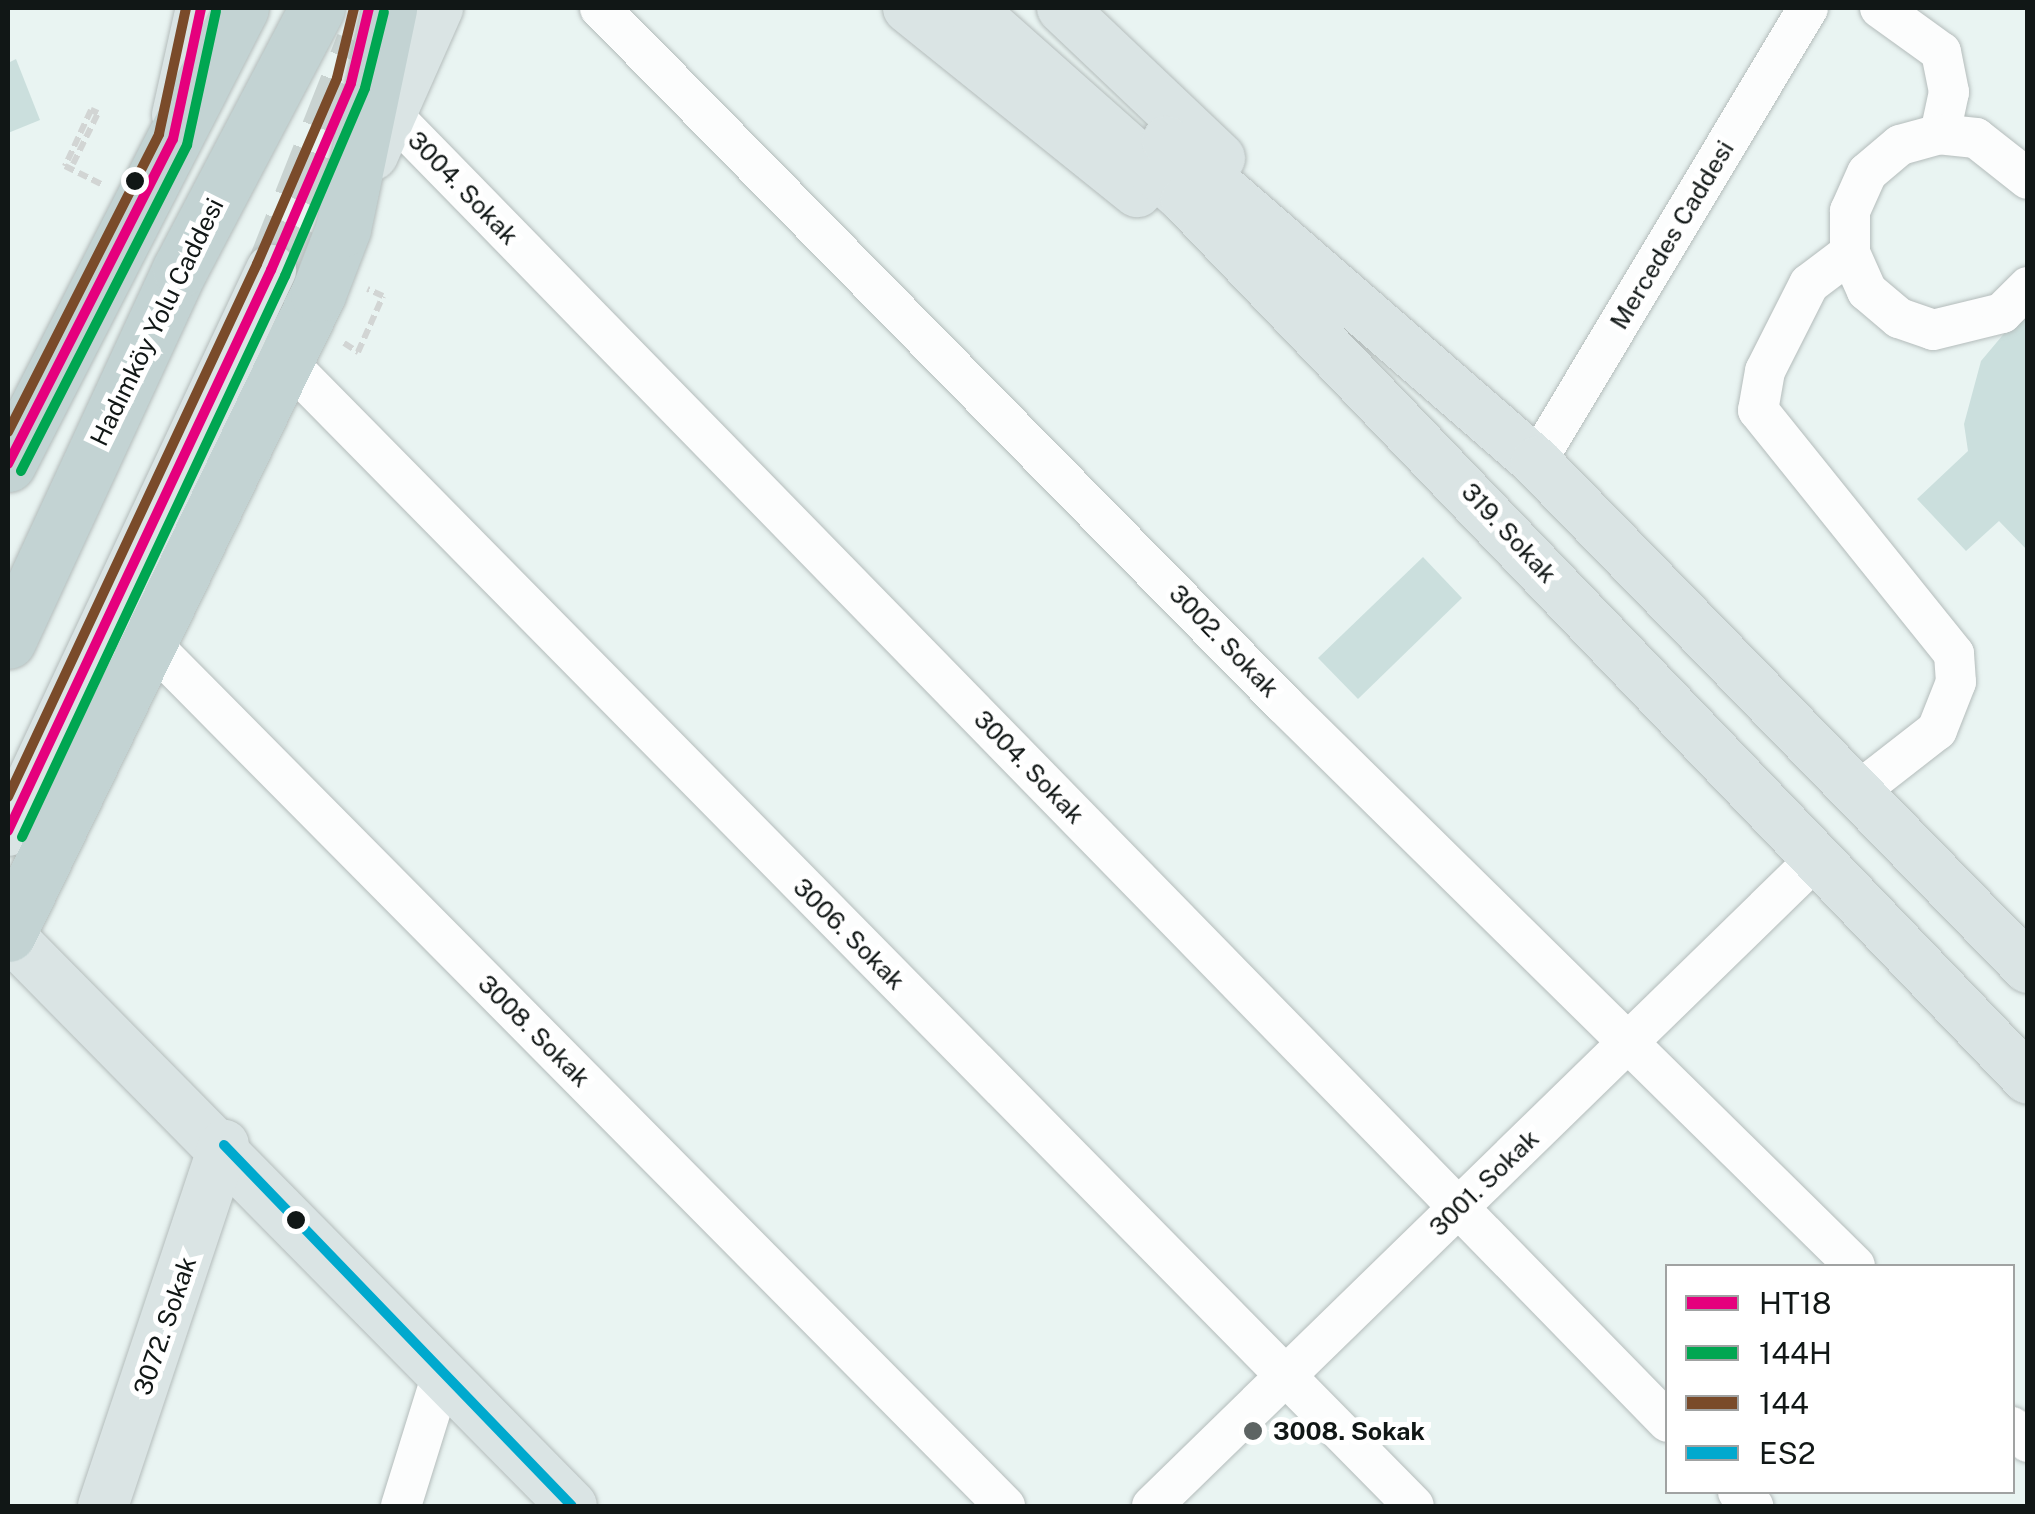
<!DOCTYPE html>
<meta charset="utf-8">
<style>
body{margin:0}
#map{position:relative;width:2035px;height:1514px;overflow:hidden;background:#e9f4f2;font-family:"Public Sans",sans-serif}
div>[style]{position:absolute}
[style*='--x']{left:calc(var(--x)*1px);top:calc(var(--y)*1px);width:calc(var(--w)*1px);rotate:calc(var(--a)*1deg)}
.building>*{inset:0;background:#cbdfdd}
.major-tunnel>*{height:50px;margin-top:-25px;transform-origin:0;background:repeating-linear-gradient(90deg,#c9d3d1 0 50px,transparent 0 75px)}
.path>*{height:6px;margin-top:-3px;transform-origin:0;background:repeating-linear-gradient(90deg,#d2d5d4 0 10px,transparent 0 15px)}
.roads{filter:drop-shadow(0 0 2px #b4bcbb) drop-shadow(0 0 2px #b4bcbb)}
.minor>*{height:40px;margin:-20px;padding:0 20px;transform-origin:20px;border-radius:20px;background:#fcfdfd}
.major>*{height:50px;margin:-25px;padding:0 25px;transform-origin:25px;border-radius:25px;background:#dae4e4}
.highway>*{height:55px;margin:-27.5px;padding:0 27.5px;transform-origin:27.5px;border-radius:27.5px;background:#c3d3d3}
.bus-1>*{height:10px;margin:-5px;padding:0 5px;transform-origin:5px;border-radius:5px;background:#e5007d}
.bus-2>*{height:10px;margin:-5px;padding:0 5px;transform-origin:5px;border-radius:5px;background:#00a651}
.bus-3>*{height:10px;margin:-5px;padding:0 5px;transform-origin:5px;border-radius:5px;background:#7a4b2a}
.bus-4>*{height:10px;margin:-5px;padding:0 5px;transform-origin:5px;border-radius:5px;background:#00a9ce}
.dots>*{width:28px;height:28px;translate:-50% -50%;box-sizing:border-box;border:5px solid #fff;border-radius:50%}
span{translate:-50% -50%;white-space:nowrap;text-align:center;line-height:1.15;-webkit-text-stroke:10px #fff;paint-order:stroke}
.street-label{font-size:25px;color:#111716}
.poi-label{font-size:25px;color:#111716;font-weight:700}
.left{translate:0 -50%;text-align:left}
.frame{position:absolute;inset:0;border:10px solid #111716;pointer-events:none}
.legend{position:absolute;left:1665px;top:1264px;width:350px;height:230px;box-sizing:border-box;background:#fff;border:2px solid #a0a2a2;margin:0;padding:12px 18px;list-style:none;font-size:30px;color:#111716}
.legend li{display:flex;align-items:center;gap:20px;height:50px}
.legend b{width:50px;border:2px solid #a0a2a2}
</style>
<div id="map">
<div class="building">
<i style="clip-path:polygon(16px 59px,40px 120px,8px 133px,8px 63px)"></i>
<i style="clip-path:polygon(2028px 305px,2028px 551px,1999px 521px,1966px 551px,1917px 499px,1968px 451px,1964px 424px,1981px 361px)"></i>
<i style="clip-path:polygon(1423px 557px,1462px 598px,1358px 699px,1318px 658px)"></i>
</div>
<div class="major-tunnel">
<i style="--x:271;--y:270;--w:244;--a:-68.4"></i>
</div>
<div class="path">
<i style="--x:73;--y:164;--w:57;--a:-63.9"></i>
<i style="--x:98;--y:113;--w:8;--a:-157"></i>
<i style="--x:91;--y:110;--w:62;--a:114.9"></i>
<i style="--x:65;--y:166;--w:42;--a:26.6"></i>
<i style="--x:344;--y:343;--w:17;--a:33"></i>
<i style="--x:358;--y:352;--w:61;--a:-65.9"></i>
<i style="--x:383;--y:296;--w:17;--a:-156"></i>
</div>
<div class="roads">
<div class="minor">
<i style="--x:600;--y:8;--w:976;--a:45.5"></i>
<i style="--x:1284;--y:704;--w:801;--a:44.54"></i>
<i style="--x:1880;--y:8;--w:75;--a:35.8"></i>
<i style="--x:1941;--y:52;--w:41;--a:78.7"></i>
<i style="--x:1949;--y:92;--w:43;--a:102.1"></i>
<i style="--x:390;--y:113;--w:1829;--a:45.69"></i>
<i style="--x:2028;--y:179;--w:66;--a:-141.7"></i>
<i style="--x:1976;--y:138;--w:36;--a:-174"></i>
<i style="--x:1940;--y:134;--w:41;--a:164.6"></i>
<i style="--x:1900;--y:145;--w:43;--a:139.7"></i>
<i style="--x:1867;--y:173;--w:42;--a:114.1"></i>
<i style="--x:1850;--y:211;--w:42;--a:90"></i>
<i style="--x:1850;--y:253;--w:42;--a:65.9"></i>
<i style="--x:1867;--y:291;--w:42;--a:40.2"></i>
<i style="--x:1899;--y:318;--w:36;--a:19"></i>
<i style="--x:1933;--y:330;--w:71;--a:-13.8"></i>
<i style="--x:2002;--y:313;--w:37;--a:-45"></i>
<i style="--x:1850;--y:253;--w:51;--a:142.9"></i>
<i style="--x:1809;--y:284;--w:97;--a:116.8"></i>
<i style="--x:1765;--y:371;--w:40;--a:100"></i>
<i style="--x:1758;--y:410;--w:313;--a:51.2"></i>
<i style="--x:1954;--y:654;--w:28;--a:86"></i>
<i style="--x:1956;--y:682;--w:52;--a:111.6"></i>
<i style="--x:1937;--y:730;--w:98;--a:142.1"></i>
<i style="--x:286;--y:361;--w:1607;--a:45.43"></i>
<i style="--x:1536;--y:462;--w:529;--a:-59.07"></i>
<i style="--x:148;--y:641;--w:1218;--a:45.27"></i>
<i style="--x:2012;--y:1427;--w:22;--a:43"></i>
<i style="--x:1738;--y:1492;--w:21;--a:43"></i>
<i style="--x:401;--y:1506;--w:138;--a:-72.7"></i>
<i style="--x:1152;--y:1506;--w:926;--a:-44.26"></i>
</div>
<div class="major">
<i style="--x:908;--y:8;--w:294;--a:38.8"></i>
<i style="--x:970;--y:8;--w:289;--a:41.6"></i>
<i style="--x:1186;--y:200;--w:1217;--a:46.23"></i>
<i style="--x:1062;--y:8;--w:218;--a:43.5"></i>
<i style="--x:177;--y:115;--w:110;--a:-77.4"></i>
<i style="--x:1167;--y:141;--w:489;--a:41"></i>
<i style="--x:1536;--y:462;--w:706;--a:45.8"></i>
<i style="--x:373;--y:155;--w:161;--a:-66.1"></i>
<i style="--x:8;--y:831;--w:620;--a:-64.88"></i>
<i style="--x:8;--y:934;--w:803;--a:45.4"></i>
<i style="--x:103;--y:1506;--w:381;--a:-71.5"></i>
</div>
<div class="highway">
<i style="--x:8;--y:464;--w:512;--a:-62.93"></i>
<i style="--x:8;--y:641;--w:410;--a:-65.2"></i>
<i style="--x:180;--y:269;--w:295;--a:-62.3"></i>
<i style="--x:8;--y:934;--w:711;--a:-64.16"></i>
<i style="--x:318;--y:294;--w:70;--a:-69"></i>
<i style="--x:343;--y:229;--w:226;--a:-78.2"></i>
</div>
</div>
<div class="bus-1">
<i style="--x:8;--y:464;--w:364;--a:-63.1"></i>
<i style="--x:173;--y:139;--w:134;--a:-77.9"></i>
<i style="--x:8;--y:831;--w:620;--a:-64.88"></i>
<i style="--x:271;--y:270;--w:203;--a:-66.8"></i>
<i style="--x:351;--y:83;--w:77;--a:-76.5"></i>
</div>
<div class="bus-2">
<i style="--x:21;--y:471;--w:366;--a:-63"></i>
<i style="--x:187;--y:145;--w:137;--a:-77.8"></i>
<i style="--x:22;--y:837;--w:620;--a:-64.88"></i>
<i style="--x:285;--y:276;--w:204;--a:-66.9"></i>
<i style="--x:365;--y:88;--w:78;--a:-76"></i>
</div>
<div class="bus-3">
<i style="--x:8;--y:432;--w:334;--a:-63.1"></i>
<i style="--x:159;--y:134;--w:129;--a:-77.9"></i>
<i style="--x:8;--y:797;--w:588;--a:-64.96"></i>
<i style="--x:257;--y:264;--w:202;--a:-66.7"></i>
<i style="--x:337;--y:78;--w:72;--a:-76.3"></i>
</div>
<div class="bus-4">
<i style="--x:224;--y:1145;--w:501;--a:46.05"></i>
</div>
<div class="dots">
<i style="left:135px;top:181px;background:#111716"></i>
<i style="left:296px;top:1220px;background:#111716"></i>
<i style="left:1253px;top:1431px;background:#5d6463"></i>
</div>
<div class="street-label">
<span style="left:463px;top:188px;rotate:46deg">3004. Sokak</span>
<span style="left:1672px;top:235px;rotate:-59deg">Mercedes Caddesi</span>
<span style="left:157px;top:322px;rotate:-64deg">Hadımköy Yolu Caddesi</span>
<span style="left:1509px;top:533px;rotate:47deg">319. Sokak</span>
<span style="left:1224px;top:641px;rotate:46deg">3002. Sokak</span>
<span style="left:1029px;top:767px;rotate:46deg">3004. Sokak</span>
<span style="left:849px;top:934px;rotate:45deg">3006. Sokak</span>
<span style="left:534px;top:1031px;rotate:45deg">3008. Sokak</span>
<span style="left:1484px;top:1183px;rotate:-44deg">3001. Sokak</span>
<span style="left:165px;top:1326px;rotate:-71deg">3072. Sokak</span>
</div>
<div class="poi-label">
<span class="left" style="left:1273px;top:1431px">3008. Sokak</span>
</div>
<div class="frame"></div>
<ul class="legend">
<li><b style="height:12px;background:#e5007d"></b>HT18</li>
<li><b style="height:12px;background:#00a651"></b>144H</li>
<li><b style="height:12px;background:#7a4b2a"></b>144</li>
<li><b style="height:12px;background:#00a9ce"></b>ES2</li>
</ul>
</div>
